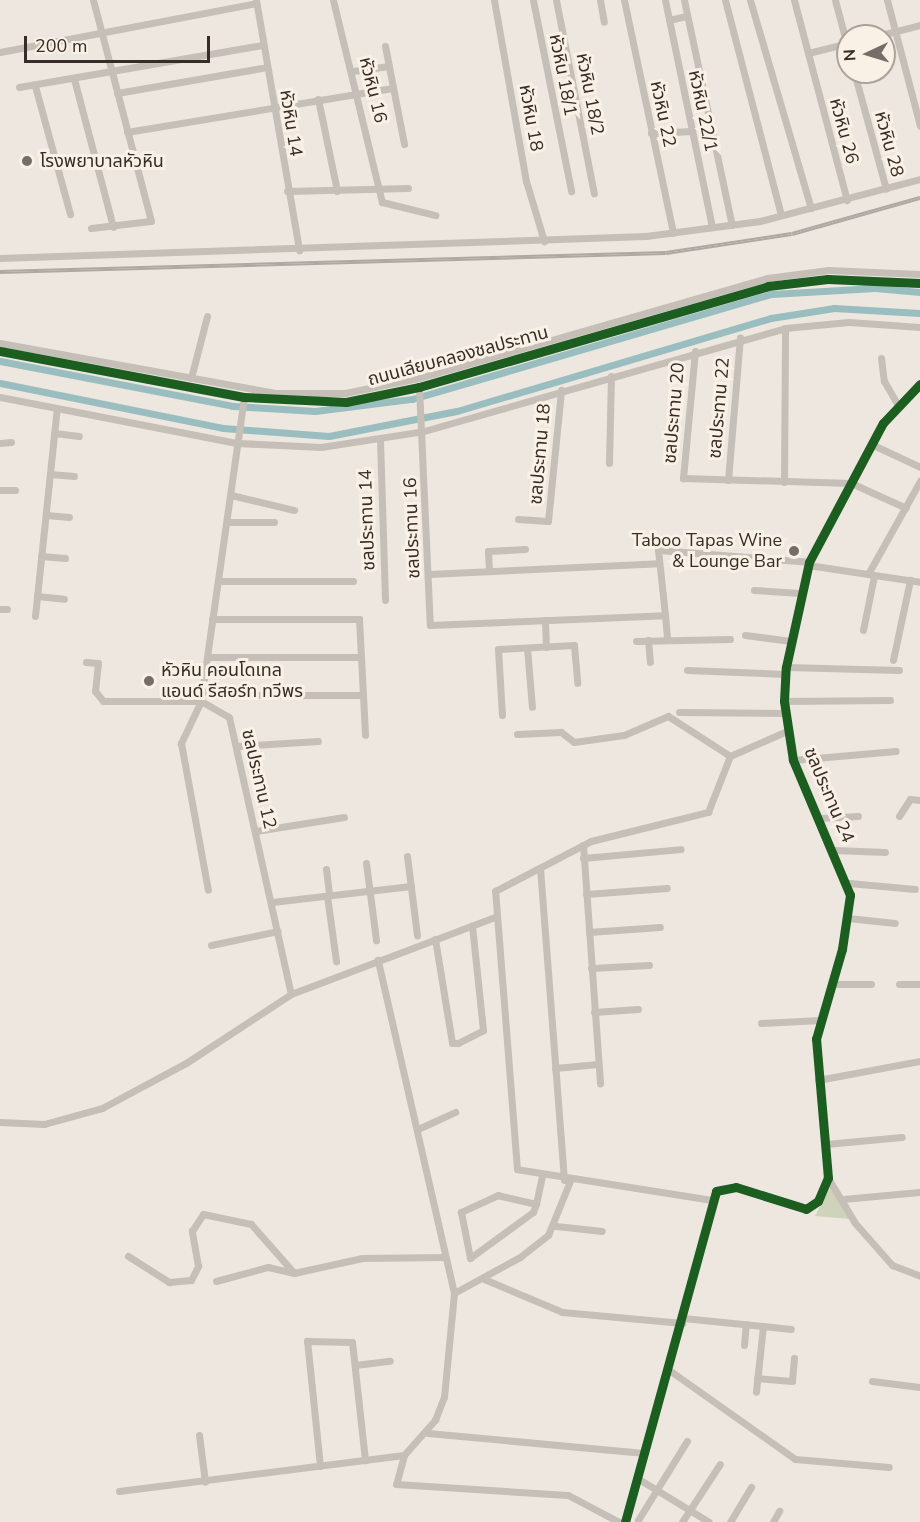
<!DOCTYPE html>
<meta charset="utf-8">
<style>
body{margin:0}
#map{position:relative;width:920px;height:1522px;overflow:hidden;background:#ede7e0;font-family:"Nunito Sans","Noto Sans Thai",sans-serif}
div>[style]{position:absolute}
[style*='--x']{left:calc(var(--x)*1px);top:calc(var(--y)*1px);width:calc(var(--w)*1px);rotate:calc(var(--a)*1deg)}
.green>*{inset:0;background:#ced3b9}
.canal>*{height:7px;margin:-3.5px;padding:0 3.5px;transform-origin:3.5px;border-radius:3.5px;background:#9abebf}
.minor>*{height:7px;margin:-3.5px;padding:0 3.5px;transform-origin:3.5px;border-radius:3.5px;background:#c6bfb8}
.rail>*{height:4px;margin-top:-2px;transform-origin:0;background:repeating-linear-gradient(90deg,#faf1e6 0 4.5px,#aea8a3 0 9px);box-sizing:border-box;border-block:2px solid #aea8a3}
.cycleway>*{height:9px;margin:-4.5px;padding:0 4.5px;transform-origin:4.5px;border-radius:4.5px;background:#1b5e20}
.dots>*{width:16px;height:16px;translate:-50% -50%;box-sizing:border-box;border:3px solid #faf1e6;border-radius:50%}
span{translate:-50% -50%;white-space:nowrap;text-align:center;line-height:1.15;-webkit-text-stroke:6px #faf1e6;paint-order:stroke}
.street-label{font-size:18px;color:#372c27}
.poi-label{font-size:18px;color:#372c27}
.left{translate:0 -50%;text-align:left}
.right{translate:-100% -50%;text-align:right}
.north{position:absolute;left:836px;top:24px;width:60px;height:60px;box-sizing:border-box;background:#faf1e6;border:2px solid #aca29a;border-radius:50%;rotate:266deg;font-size:16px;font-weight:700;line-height:24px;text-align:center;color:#372c27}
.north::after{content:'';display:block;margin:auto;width:21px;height:27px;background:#776d68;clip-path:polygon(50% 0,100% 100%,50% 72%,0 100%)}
.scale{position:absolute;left:24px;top:36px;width:186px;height:27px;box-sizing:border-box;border:3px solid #372c27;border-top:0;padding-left:8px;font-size:18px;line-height:21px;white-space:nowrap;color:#372c27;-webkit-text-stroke:4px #faf1e6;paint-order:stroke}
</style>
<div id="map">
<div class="green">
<i style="clip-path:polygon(831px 1186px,849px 1219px,815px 1216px)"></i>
</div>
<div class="canal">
<i style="--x:0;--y:361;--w:237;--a:10.9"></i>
<i style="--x:233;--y:406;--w:82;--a:3.5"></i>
<i style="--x:315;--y:411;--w:98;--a:-7.1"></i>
<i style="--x:412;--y:399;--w:375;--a:-16.3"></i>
<i style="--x:772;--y:294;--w:103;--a:-3.3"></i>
<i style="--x:875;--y:288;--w:45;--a:5.1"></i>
<i style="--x:0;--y:383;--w:227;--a:11.4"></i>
<i style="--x:223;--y:428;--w:106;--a:4.3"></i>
<i style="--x:329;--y:436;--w:130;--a:-11.1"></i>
<i style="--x:457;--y:411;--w:327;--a:-16.5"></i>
<i style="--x:771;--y:318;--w:64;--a:-9"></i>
<i style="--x:834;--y:308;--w:86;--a:3.3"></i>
</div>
<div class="minor">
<i style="--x:256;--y:0;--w:254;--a:80.2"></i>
<i style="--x:333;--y:0;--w:208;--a:76.4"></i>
<i style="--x:382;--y:202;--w:55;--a:13.8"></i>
<i style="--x:494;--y:0;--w:184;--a:80"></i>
<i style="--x:526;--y:181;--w:63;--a:73.3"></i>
<i style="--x:533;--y:0;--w:195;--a:78.7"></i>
<i style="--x:556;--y:0;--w:197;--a:78.9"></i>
<i style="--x:600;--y:0;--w:22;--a:80"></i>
<i style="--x:624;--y:0;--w:238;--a:78.1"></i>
<i style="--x:665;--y:0;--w:232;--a:78.3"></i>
<i style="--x:684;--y:0;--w:230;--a:78"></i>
<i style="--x:725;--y:0;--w:222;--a:75.4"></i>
<i style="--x:750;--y:0;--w:217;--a:73.7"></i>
<i style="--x:794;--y:0;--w:207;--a:75.2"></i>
<i style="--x:835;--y:0;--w:51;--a:75.1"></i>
<i style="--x:887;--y:0;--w:130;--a:75.3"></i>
<i style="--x:669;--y:20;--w:18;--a:-13"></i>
<i style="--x:877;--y:36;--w:44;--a:-14.3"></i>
<i style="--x:385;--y:46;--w:100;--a:79"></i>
<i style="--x:0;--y:52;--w:261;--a:-10.8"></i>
<i style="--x:808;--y:53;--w:41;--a:-14"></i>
<i style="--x:353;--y:71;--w:36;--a:-8"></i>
<i style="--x:854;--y:72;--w:121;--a:74.7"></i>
<i style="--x:74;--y:79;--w:153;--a:75.2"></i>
<i style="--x:35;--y:86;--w:133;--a:74.7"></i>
<i style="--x:19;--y:87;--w:248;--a:-9.8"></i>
<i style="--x:117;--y:93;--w:152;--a:-9.8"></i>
<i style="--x:318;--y:99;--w:94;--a:78.3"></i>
<i style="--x:127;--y:132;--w:269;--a:-9.4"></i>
<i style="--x:651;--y:133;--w:41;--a:-2.8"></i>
<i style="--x:287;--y:191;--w:121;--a:-1.4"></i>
<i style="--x:91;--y:228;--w:60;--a:-6.7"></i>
<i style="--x:151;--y:221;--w:228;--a:-104.7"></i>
<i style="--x:0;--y:258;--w:646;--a:-1.95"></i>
<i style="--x:646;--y:236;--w:115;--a:-7.5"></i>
<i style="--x:760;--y:221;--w:165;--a:-14.7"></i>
<i style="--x:0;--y:343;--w:280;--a:10.3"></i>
<i style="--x:276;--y:393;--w:69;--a:0"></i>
<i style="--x:345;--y:393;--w:76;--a:-11.5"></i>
<i style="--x:419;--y:378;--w:362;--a:-16"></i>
<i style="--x:767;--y:278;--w:62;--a:-7.5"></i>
<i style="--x:828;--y:270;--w:92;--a:2.5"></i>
<i style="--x:0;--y:351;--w:248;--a:10.7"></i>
<i style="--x:244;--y:397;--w:102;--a:2.8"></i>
<i style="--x:346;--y:402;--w:75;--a:-11.6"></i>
<i style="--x:419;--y:387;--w:363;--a:-16.1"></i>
<i style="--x:768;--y:286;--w:60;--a:-6.7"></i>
<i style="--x:828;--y:279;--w:92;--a:2.5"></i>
<i style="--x:695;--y:351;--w:128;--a:95.4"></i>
<i style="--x:683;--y:478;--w:168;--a:1.7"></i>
<i style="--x:851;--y:483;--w:60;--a:24.4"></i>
<i style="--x:881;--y:358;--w:23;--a:83"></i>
<i style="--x:884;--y:381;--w:28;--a:60"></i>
<i style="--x:191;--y:378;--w:64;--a:-75.5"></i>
<i style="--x:419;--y:387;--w:238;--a:87.4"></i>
<i style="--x:430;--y:625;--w:235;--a:-2.4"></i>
<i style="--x:665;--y:615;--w:65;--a:-96.1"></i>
<i style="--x:658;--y:550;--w:151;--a:4.5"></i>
<i style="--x:0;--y:397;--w:241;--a:11"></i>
<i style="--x:237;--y:443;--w:84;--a:2.7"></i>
<i style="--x:321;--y:447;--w:104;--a:-8.8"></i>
<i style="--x:424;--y:431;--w:375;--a:-15.9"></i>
<i style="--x:785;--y:328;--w:64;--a:-5.4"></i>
<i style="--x:849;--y:322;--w:71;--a:4"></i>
<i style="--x:244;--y:397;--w:307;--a:98.1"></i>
<i style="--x:201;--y:701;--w:32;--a:30"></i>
<i style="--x:229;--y:717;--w:284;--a:77.4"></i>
<i style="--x:54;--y:433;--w:25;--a:7"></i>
<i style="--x:380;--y:440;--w:160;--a:88.2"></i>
<i style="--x:0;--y:443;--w:11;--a:-5"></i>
<i style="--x:871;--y:444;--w:54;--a:25.1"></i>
<i style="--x:609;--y:463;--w:87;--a:-88.7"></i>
<i style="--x:50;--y:474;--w:24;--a:5"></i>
<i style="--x:728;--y:480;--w:143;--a:-85.2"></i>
<i style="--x:784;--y:482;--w:154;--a:-89.6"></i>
<i style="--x:0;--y:490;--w:15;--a:0"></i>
<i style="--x:231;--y:495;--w:65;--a:13.4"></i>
<i style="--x:46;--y:515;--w:23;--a:5"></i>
<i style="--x:518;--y:519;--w:30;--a:4"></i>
<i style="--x:548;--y:521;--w:132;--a:-84.3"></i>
<i style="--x:227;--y:522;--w:47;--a:0"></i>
<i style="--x:41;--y:556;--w:24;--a:5"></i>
<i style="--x:808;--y:565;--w:113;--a:8.6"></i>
<i style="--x:489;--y:571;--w:20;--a:-93"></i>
<i style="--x:488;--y:551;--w:37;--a:-3"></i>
<i style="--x:429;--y:574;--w:230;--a:-2.7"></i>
<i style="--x:868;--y:574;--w:107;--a:-60.8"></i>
<i style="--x:218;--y:581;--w:135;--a:0"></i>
<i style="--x:754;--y:590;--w:46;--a:3.7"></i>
<i style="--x:37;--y:596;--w:27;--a:6"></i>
<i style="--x:0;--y:609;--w:7;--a:0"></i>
<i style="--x:665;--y:615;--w:24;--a:85"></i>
<i style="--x:35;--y:616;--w:209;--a:-84"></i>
<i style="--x:212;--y:619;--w:147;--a:0"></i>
<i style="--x:359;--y:619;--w:116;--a:87"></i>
<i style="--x:545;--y:620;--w:27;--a:88"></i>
<i style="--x:863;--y:630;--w:55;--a:-78.5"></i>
<i style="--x:745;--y:635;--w:46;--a:7.4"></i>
<i style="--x:648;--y:640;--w:22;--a:85"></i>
<i style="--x:636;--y:641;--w:94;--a:-1.2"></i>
<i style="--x:527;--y:648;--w:59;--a:85.2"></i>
<i style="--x:207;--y:657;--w:153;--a:0"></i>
<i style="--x:893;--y:660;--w:82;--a:-78"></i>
<i style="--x:86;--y:662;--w:12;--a:5"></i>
<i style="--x:98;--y:663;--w:28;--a:96"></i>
<i style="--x:95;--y:691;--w:13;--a:51"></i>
<i style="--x:103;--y:701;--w:98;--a:0"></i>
<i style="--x:201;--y:701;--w:47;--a:115.5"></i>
<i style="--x:181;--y:743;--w:149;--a:79.6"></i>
<i style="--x:786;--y:667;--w:113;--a:1.5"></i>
<i style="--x:687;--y:670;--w:98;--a:2.3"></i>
<i style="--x:202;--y:695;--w:161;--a:0"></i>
<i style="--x:784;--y:701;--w:106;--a:-0.5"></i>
<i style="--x:679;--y:712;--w:106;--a:0.5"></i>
<i style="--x:502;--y:715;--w:66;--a:-93.5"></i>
<i style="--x:498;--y:649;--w:76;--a:-3"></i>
<i style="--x:574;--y:645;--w:38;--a:85"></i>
<i style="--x:517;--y:734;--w:44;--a:-2.6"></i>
<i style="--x:561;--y:732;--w:16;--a:38"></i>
<i style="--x:574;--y:742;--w:50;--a:-8"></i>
<i style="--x:624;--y:735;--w:48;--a:-23.4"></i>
<i style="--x:668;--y:716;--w:74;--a:32.8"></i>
<i style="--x:237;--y:746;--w:81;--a:-3.5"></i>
<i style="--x:793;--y:760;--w:103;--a:-5"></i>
<i style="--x:899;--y:816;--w:20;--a:-57"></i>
<i style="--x:910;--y:799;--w:10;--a:6"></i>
<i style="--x:819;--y:818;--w:39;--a:-3"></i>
<i style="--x:256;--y:831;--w:89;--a:-9"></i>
<i style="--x:583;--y:845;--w:239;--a:85.9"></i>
<i style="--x:834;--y:850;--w:51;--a:2.2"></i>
<i style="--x:407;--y:856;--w:80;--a:82.8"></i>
<i style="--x:583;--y:858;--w:98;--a:-5.2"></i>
<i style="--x:366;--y:863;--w:78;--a:82.6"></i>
<i style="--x:540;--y:868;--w:313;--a:85.6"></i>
<i style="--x:326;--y:869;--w:26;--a:83"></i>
<i style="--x:849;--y:883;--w:66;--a:5.2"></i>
<i style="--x:586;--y:894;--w:81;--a:-4.2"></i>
<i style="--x:327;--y:896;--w:66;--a:82.1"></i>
<i style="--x:272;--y:902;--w:140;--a:-6.6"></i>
<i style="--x:848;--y:918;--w:47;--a:6.1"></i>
<i style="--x:589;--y:932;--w:71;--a:-4"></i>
<i style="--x:435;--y:939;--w:105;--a:80.7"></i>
<i style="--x:452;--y:1043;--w:6;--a:0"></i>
<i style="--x:458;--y:1043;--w:28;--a:-27"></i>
<i style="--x:483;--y:1030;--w:105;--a:-96"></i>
<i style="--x:211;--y:945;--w:68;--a:-11.8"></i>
<i style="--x:591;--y:968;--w:58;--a:-3"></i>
<i style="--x:831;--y:984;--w:40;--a:0"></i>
<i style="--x:899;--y:984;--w:21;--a:0"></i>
<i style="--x:594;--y:1012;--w:44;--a:-3.9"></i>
<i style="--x:761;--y:1023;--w:60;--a:-2.9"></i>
<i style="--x:555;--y:1068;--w:43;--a:-5.3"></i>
<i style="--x:818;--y:1080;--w:104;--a:-10.6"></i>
<i style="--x:0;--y:1122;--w:44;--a:2.6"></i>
<i style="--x:44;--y:1124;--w:60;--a:-15.4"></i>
<i style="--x:102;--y:1108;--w:95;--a:-28.2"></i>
<i style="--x:186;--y:1063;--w:126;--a:-33.3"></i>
<i style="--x:291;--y:994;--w:220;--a:-20.7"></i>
<i style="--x:418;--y:1129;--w:41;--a:-24.7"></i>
<i style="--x:826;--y:1144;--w:76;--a:-5.3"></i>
<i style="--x:828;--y:1178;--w:52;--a:59"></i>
<i style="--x:855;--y:1223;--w:56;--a:48.6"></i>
<i style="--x:892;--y:1265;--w:30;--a:21"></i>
<i style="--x:843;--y:1199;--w:77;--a:-5.2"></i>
<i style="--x:712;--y:1200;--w:197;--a:-171"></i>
<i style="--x:517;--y:1169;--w:279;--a:-94.5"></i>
<i style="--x:495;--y:891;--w:108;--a:-27.5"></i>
<i style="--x:591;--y:841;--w:121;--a:-13.9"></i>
<i style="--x:708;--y:812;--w:60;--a:-68.6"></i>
<i style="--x:730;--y:756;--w:62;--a:-23.7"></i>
<i style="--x:536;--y:1204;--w:39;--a:-167"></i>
<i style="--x:498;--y:1195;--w:41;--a:155.3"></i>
<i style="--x:461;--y:1212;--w:47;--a:78.9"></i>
<i style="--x:470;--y:1258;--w:78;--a:-36.1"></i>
<i style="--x:533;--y:1212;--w:9;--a:-69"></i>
<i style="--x:536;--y:1204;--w:30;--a:-78"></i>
<i style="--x:556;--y:1226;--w:46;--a:6.2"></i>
<i style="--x:128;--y:1256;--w:49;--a:32.4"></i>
<i style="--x:169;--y:1282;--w:22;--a:-5"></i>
<i style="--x:191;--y:1280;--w:16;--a:-63"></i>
<i style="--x:198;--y:1266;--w:36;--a:-100"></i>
<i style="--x:192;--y:1231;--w:20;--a:-57"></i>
<i style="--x:203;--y:1214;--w:49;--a:11.8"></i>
<i style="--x:251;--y:1224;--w:65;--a:48.7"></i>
<i style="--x:294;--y:1273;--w:70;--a:-12.4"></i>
<i style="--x:362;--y:1258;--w:83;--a:-0.7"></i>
<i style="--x:484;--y:1279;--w:85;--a:22.9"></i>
<i style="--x:562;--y:1312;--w:121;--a:5.2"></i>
<i style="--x:216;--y:1281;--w:54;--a:-15.1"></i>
<i style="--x:268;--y:1267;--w:27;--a:13"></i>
<i style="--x:454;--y:1293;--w:75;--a:-28.6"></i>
<i style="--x:520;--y:1257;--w:36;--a:-38"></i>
<i style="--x:548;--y:1235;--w:58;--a:-67.8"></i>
<i style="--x:683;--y:1318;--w:80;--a:5.7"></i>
<i style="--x:763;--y:1326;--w:66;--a:96.1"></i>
<i style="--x:763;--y:1326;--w:28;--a:6"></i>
<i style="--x:744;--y:1345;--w:21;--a:-85"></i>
<i style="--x:355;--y:1365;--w:35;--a:-7"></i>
<i style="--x:669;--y:1370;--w:154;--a:35.2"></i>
<i style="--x:795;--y:1459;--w:94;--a:4.9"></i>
<i style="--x:757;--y:1378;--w:35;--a:5"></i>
<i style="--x:792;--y:1381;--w:23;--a:-85"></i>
<i style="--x:872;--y:1381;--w:48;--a:7.1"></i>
<i style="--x:428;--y:1433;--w:217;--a:5.3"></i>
<i style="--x:199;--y:1435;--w:47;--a:82.7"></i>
<i style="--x:404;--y:1455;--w:30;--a:105"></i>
<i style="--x:396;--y:1484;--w:172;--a:3.7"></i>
<i style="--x:568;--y:1495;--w:58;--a:27.9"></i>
<i style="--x:320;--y:1466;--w:126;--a:-95.9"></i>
<i style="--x:307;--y:1341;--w:45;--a:1.3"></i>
<i style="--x:352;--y:1342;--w:119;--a:83.7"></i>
<i style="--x:637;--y:1478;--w:84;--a:31.4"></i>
<i style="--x:119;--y:1491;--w:287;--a:-7.2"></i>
<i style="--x:404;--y:1455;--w:47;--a:-48.5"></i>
<i style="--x:435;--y:1420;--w:25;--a:-69"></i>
<i style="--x:444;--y:1397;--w:104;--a:-84.5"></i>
<i style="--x:454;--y:1293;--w:342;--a:-102.9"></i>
<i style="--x:638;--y:1520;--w:93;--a:-58.2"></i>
<i style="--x:625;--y:1522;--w:343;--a:-74.6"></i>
<i style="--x:716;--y:1191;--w:20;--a:-11"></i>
<i style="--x:736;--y:1187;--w:73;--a:17.4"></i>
<i style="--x:806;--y:1209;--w:14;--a:-34"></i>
<i style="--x:818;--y:1201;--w:25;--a:-67"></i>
<i style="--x:828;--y:1178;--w:140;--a:-94.9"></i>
<i style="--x:816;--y:1039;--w:94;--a:-73.9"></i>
<i style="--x:842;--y:949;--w:55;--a:-81.6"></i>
<i style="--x:850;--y:895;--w:147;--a:-112.9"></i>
<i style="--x:793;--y:760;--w:60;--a:-98.7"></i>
<i style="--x:784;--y:701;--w:34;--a:-87"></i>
<i style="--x:786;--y:667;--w:107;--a:-77.6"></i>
<i style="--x:809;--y:562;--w:157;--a:-62"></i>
<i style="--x:883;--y:423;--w:54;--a:-46.5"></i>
<i style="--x:682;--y:1522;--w:69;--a:-56.8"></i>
<i style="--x:730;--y:1522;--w:41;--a:-59"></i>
<i style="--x:773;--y:1522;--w:13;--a:-61"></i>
</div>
<div class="rail">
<i style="--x:0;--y:272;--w:666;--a:-1.63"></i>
<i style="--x:666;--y:253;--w:127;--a:-8.6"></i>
<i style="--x:792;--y:234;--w:133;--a:-15.7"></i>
</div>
<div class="cycleway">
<i style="--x:0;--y:351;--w:248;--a:10.7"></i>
<i style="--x:244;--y:397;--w:102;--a:2.8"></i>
<i style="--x:346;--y:402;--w:75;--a:-11.6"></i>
<i style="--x:419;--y:387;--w:363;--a:-16.1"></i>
<i style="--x:768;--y:286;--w:60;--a:-6.7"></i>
<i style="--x:828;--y:279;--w:92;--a:2.5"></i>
<i style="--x:625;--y:1522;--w:343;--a:-74.6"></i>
<i style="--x:716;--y:1191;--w:20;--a:-11"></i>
<i style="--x:736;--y:1187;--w:73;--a:17.4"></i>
<i style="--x:806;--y:1209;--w:14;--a:-34"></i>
<i style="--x:818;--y:1201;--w:25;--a:-67"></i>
<i style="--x:828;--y:1178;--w:140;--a:-94.9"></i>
<i style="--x:816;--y:1039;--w:94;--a:-73.9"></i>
<i style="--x:842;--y:949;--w:55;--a:-81.6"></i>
<i style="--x:850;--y:895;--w:147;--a:-112.9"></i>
<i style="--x:793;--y:760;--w:60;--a:-98.7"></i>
<i style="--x:784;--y:701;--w:34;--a:-87"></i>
<i style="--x:786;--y:667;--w:107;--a:-77.6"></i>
<i style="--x:809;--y:562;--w:157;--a:-62"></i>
<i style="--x:883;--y:423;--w:54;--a:-46.5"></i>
</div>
<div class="dots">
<i style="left:27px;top:161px;background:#776d68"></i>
<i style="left:794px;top:551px;background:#776d68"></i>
<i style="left:149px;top:681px;background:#776d68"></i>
</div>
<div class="street-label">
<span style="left:563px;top:75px;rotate:79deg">หัวหิน 18/1</span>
<span style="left:373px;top:90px;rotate:76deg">หัวหิน 16</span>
<span style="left:590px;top:94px;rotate:79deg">หัวหิน 18/2</span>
<span style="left:703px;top:111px;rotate:78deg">หัวหิน 22/1</span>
<span style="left:663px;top:114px;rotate:78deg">หัวหิน 22</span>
<span style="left:531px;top:118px;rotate:80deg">หัวหิน 18</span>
<span style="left:291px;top:123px;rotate:81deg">หัวหิน 14</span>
<span style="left:844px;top:131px;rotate:75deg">หัวหิน 26</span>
<span style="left:889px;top:144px;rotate:75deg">หัวหิน 28</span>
<span style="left:458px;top:356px;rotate:-15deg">ถนนเลียบคลองชลประทาน</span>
<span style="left:719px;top:408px;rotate:-85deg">ชลประทาน 22</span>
<span style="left:674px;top:413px;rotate:-85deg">ชลประทาน 20</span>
<span style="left:540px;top:454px;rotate:-85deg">ชลประทาน 18</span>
<span style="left:367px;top:520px;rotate:-92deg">ชลประทาน 14</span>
<span style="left:412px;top:528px;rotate:-92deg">ชลประทาน 16</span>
<span style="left:259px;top:779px;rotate:77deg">ชลประทาน 12</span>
<span style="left:829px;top:795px;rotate:67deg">ชลประทาน 24</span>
</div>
<div class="poi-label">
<span class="left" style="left:40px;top:161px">โรงพยาบาลหัวหิน</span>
<span class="right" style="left:782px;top:551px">Taboo Tapas Wine<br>&amp; Lounge Bar</span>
<span class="left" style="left:161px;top:681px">หัวหิน คอนโดเทล<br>แอนด์ รีสอร์ท ทวีพร</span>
</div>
<div class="north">N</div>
<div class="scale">200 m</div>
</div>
